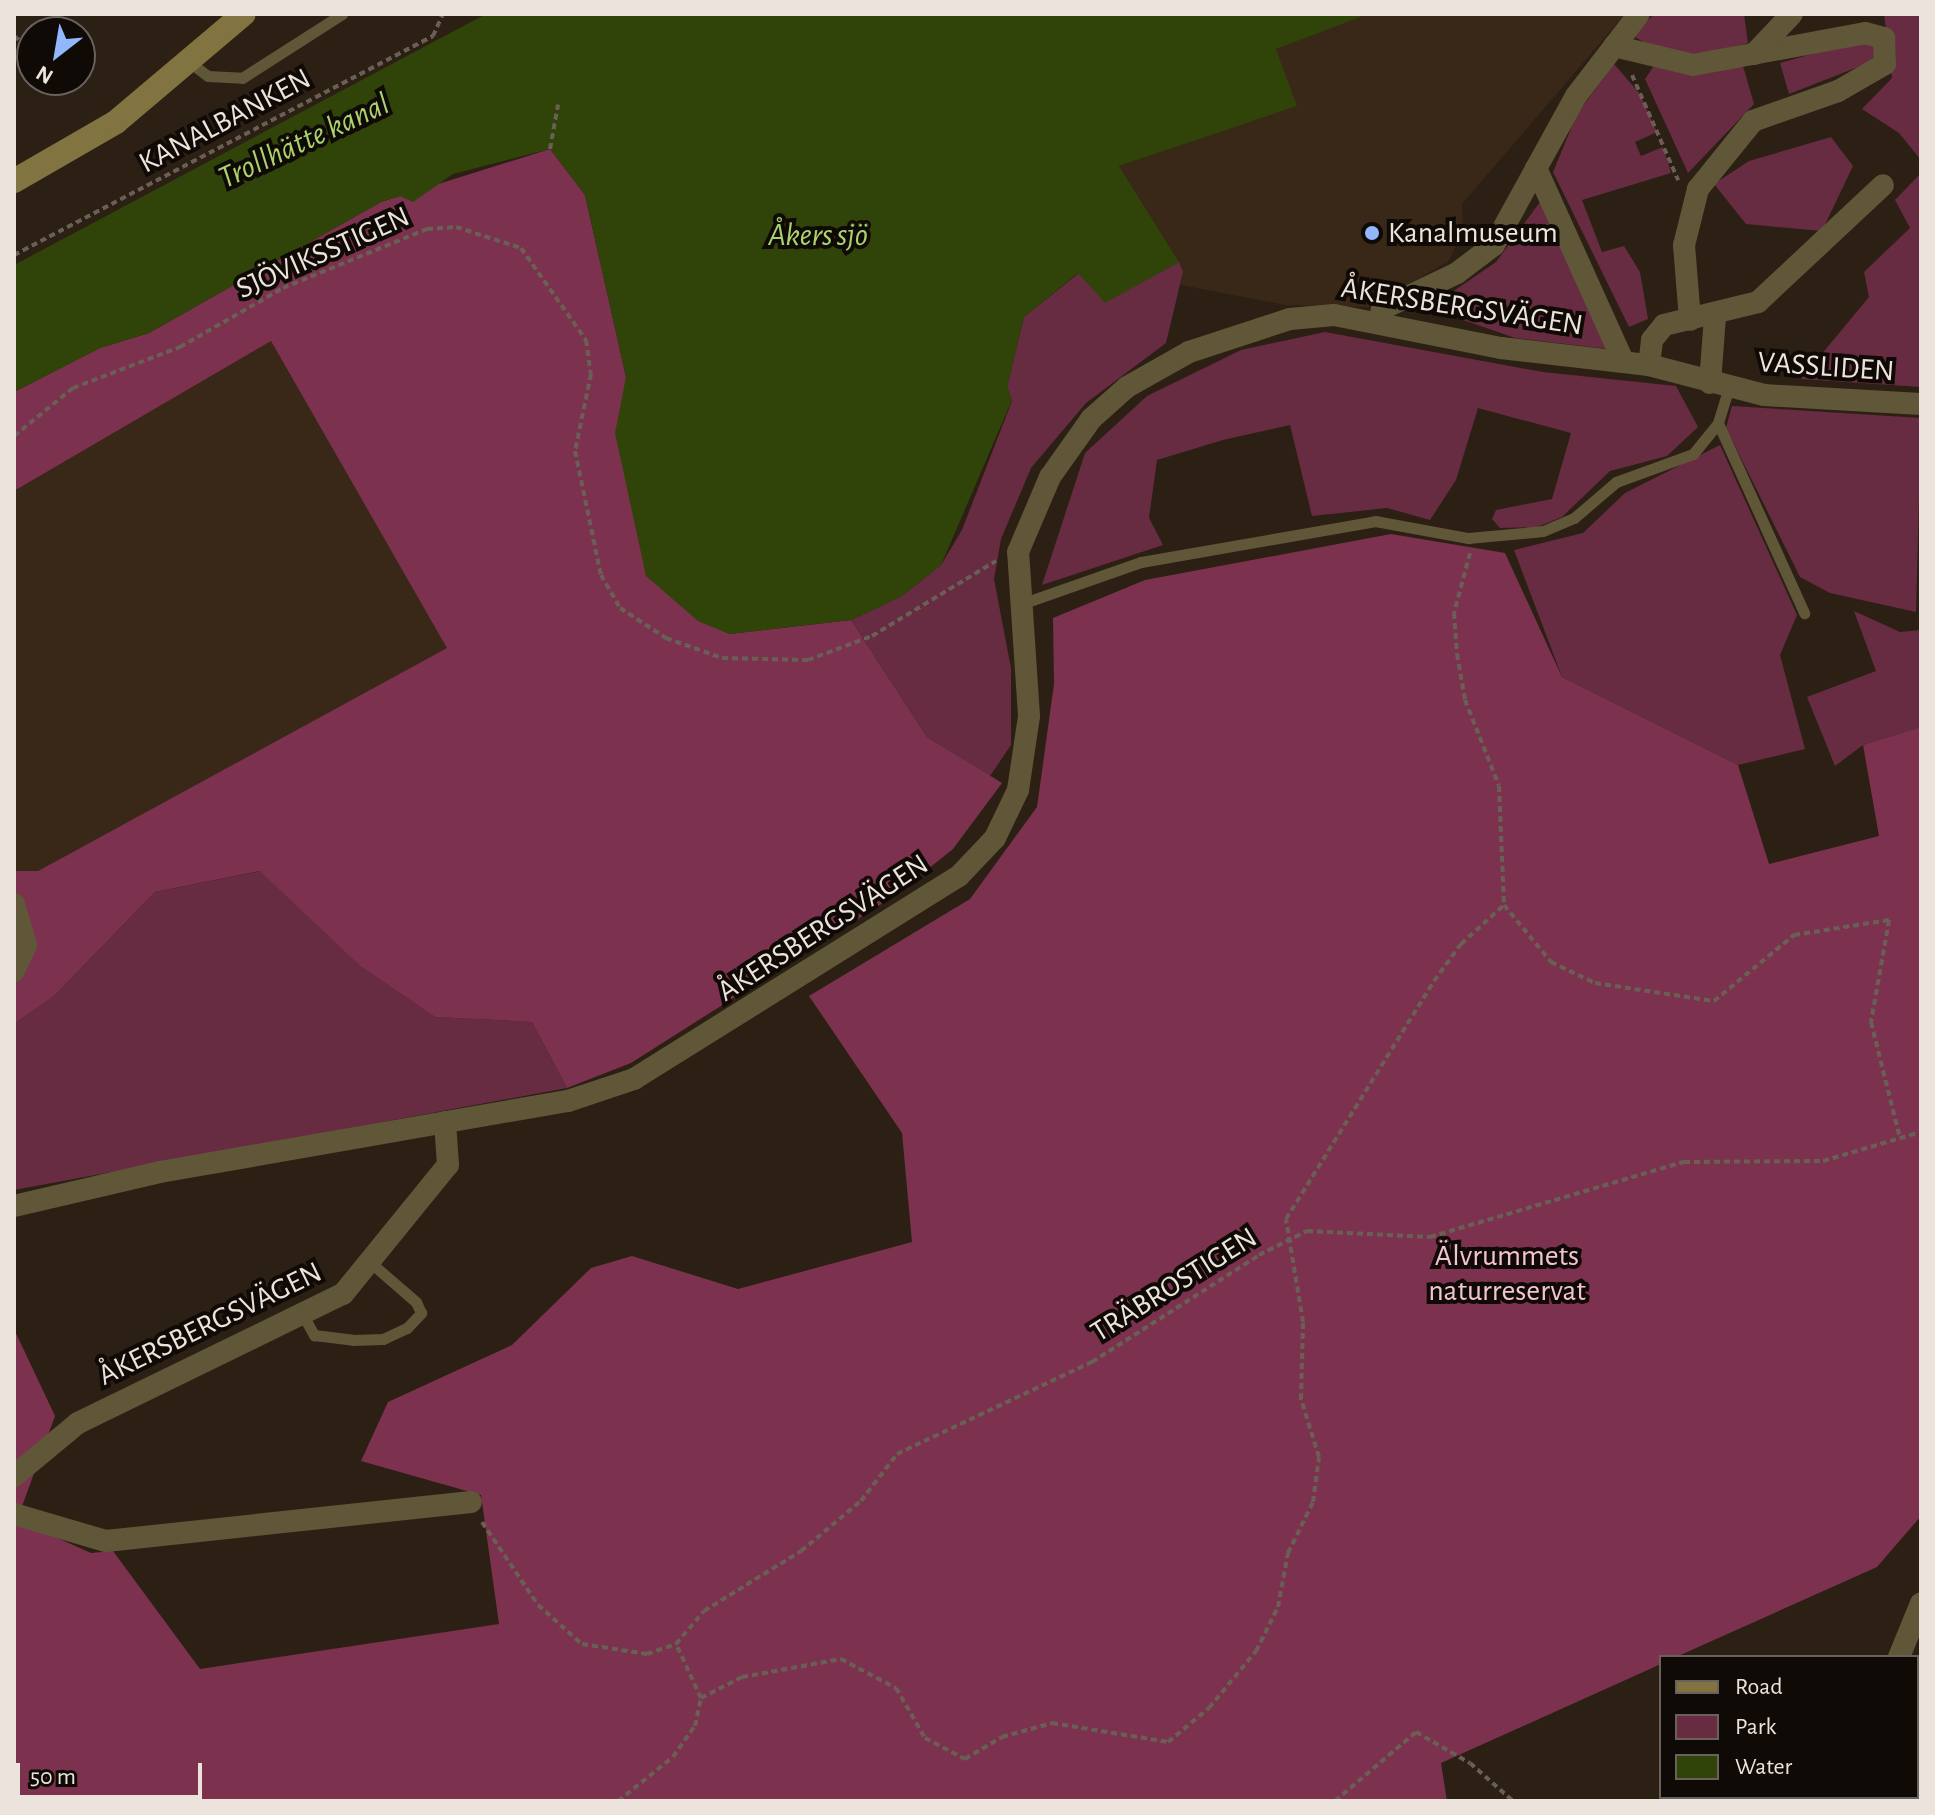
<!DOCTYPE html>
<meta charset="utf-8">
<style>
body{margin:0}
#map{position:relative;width:1935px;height:1815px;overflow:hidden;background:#2c1f14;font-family:"Alegreya Sans",sans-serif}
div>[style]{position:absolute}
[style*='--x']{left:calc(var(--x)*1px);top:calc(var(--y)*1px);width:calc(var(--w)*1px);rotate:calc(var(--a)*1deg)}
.built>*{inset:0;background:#392717}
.green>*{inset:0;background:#672c42}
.forest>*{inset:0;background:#7c324e}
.water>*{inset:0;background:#304409}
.path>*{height:4px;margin-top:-2px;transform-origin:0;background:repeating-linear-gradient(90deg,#6a5f55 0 6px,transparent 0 10px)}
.lane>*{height:11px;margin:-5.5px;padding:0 5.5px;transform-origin:5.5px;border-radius:5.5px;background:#5f5738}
.street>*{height:22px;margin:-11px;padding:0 11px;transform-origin:11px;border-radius:11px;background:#5f5738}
.secondary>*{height:24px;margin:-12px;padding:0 12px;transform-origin:12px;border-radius:12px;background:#817441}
.dots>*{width:22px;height:22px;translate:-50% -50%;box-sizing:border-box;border:4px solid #100a06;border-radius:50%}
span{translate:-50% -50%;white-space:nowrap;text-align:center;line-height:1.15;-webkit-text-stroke:8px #100a06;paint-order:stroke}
.street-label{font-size:30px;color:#ece3dc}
.poi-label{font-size:30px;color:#ece3dc}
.left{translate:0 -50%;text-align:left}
.park-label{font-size:30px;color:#f1c4d1}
.water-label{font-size:32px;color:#aad36e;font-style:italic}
.frame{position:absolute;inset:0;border:16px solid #ece3dc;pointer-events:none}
.legend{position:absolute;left:1659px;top:1655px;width:260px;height:144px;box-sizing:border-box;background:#100a06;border:2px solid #68615c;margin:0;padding:10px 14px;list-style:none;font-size:24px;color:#ece3dc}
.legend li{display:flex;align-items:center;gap:16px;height:40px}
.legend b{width:40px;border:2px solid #68615c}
.north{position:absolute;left:16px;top:16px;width:80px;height:80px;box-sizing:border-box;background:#100a06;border:2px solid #68615c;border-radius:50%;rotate:211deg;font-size:22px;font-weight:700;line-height:32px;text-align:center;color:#ece3dc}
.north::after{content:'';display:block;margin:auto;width:28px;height:36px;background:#93b7fd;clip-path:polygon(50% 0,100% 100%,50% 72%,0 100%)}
.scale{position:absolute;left:16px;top:1763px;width:186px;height:36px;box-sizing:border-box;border:4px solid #ece3dc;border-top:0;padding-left:10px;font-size:24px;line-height:28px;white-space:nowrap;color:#ece3dc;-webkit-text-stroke:6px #100a06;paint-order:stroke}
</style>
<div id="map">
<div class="built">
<i style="clip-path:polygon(1360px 14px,1625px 14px,1462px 204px,1463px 228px,1449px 261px,1368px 307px,1285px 305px,1181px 285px,1179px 262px,1119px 166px,1296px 106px,1276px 49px)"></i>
<i style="clip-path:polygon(271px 341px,448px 648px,38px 871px,14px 871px,14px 491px)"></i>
</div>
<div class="green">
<i style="clip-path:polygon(1654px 14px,1744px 14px,1748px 43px,1692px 58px,1658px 50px,1633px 36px)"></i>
<i style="clip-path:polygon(1884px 14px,1921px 14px,1921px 160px,1899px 133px,1862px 109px,1892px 78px)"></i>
<i style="clip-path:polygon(1865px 39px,1876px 41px,1876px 60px,1789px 94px,1780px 63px)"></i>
<i style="clip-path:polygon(1614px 64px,1640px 94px,1657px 132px,1635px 142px,1641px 156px,1663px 147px,1671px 173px,1582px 200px,1602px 252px,1624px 246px,1640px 272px,1648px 319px,1629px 327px,1553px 172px,1577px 114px)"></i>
<i style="clip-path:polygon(1743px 66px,1754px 104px,1688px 173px,1645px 79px,1653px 67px)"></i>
<i style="clip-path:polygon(1831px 137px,1853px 166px,1822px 231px,1746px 224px,1714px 184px,1749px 161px)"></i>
<i style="clip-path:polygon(1921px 173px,1921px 387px,1801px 379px,1869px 297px,1864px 272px,1910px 228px,1895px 200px)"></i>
<i style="clip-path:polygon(1540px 202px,1608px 349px,1515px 338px,1429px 308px,1496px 262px)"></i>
<i style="clip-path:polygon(1179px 262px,1183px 272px,1166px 343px,1086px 403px,1031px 468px,1001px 539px,994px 579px,1011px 668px,1011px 745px,990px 776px,927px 737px,851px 620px,902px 596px,941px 565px,962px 530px,1012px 401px,1007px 387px,1024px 317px,1079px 273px,1105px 302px)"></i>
<i style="clip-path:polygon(1325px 332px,1543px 372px,1676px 386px,1698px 427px,1667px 456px,1610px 471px,1562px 517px,1537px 527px,1500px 528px,1492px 519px,1496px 510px,1552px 499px,1571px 433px,1478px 408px,1456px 480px,1430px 520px,1387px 508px,1312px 516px,1290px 425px,1223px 440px,1157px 460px,1149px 518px,1163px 545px,1042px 585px,1085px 453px,1147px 396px,1241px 350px)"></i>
<i style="clip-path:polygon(1732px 406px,1921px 418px,1916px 612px,1830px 593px,1800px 577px,1726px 428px)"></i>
<i style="clip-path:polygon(1720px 445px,1797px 615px,1780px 655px,1805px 749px,1738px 765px,1562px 677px,1514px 550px,1583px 533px,1625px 493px)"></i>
<i style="clip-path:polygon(1854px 611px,1900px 632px,1921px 630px,1921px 727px,1863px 745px,1835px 766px,1807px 697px,1876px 671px)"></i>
<i style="clip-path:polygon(261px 871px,360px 966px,435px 1017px,532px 1022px,567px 1088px,14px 1190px,14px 1024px,54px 996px,155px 892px)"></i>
</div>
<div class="forest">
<i style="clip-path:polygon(550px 149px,585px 195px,626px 377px,624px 397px,729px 634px,851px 620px,927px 737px,1002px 783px,953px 849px,894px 896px,631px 1063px,567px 1088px,532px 1022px,435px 1017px,360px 966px,260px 871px,155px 892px,54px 996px,14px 1024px,14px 871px,38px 871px,447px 648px,271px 341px,14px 491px,14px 392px,100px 348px,149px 333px,381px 202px)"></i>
<i style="clip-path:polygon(1391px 534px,1505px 553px,1562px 677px,1738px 765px,1769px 864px,1879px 836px,1863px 745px,1921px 727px,1921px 1516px,1877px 1567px,1676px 1657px,1661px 1657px,1661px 1664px,1441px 1763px,1447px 1801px,14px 1801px,14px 1329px,55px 1416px,17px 1520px,91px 1553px,113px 1551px,200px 1669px,499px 1624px,481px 1495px,361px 1461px,388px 1402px,512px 1345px,591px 1268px,632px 1256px,738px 1289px,912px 1242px,902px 1133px,809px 996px,970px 899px,1037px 807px,1054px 684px,1053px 618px,1145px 580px)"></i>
</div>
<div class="water">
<i style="clip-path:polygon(486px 14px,1360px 14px,1360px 17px,1276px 49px,1297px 106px,1119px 166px,1179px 262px,1105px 303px,1078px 273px,1024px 317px,1007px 387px,1012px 400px,941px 565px,902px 596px,851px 620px,729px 634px,698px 621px,646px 576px,615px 433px,626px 377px,585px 195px,550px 149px,453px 174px,413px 202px,400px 196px,381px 202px,149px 333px,100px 348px,14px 392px,14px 265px)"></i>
</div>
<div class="path">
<i style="--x:14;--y:36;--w:23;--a:38"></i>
<i style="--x:1632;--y:75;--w:115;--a:66.3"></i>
<i style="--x:550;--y:149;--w:45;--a:-79.7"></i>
<i style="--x:14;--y:255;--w:473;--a:-27.6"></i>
<i style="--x:433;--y:36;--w:24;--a:-66"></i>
<i style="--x:14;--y:436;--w:76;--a:-39.1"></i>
<i style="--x:73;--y:388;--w:115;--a:-21"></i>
<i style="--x:180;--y:347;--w:119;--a:-29.8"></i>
<i style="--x:283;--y:288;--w:156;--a:-22.3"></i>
<i style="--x:427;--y:229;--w:29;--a:-4"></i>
<i style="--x:456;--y:227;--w:68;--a:17.9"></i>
<i style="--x:521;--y:248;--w:113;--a:54.8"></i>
<i style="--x:586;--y:340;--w:34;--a:82"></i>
<i style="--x:591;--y:374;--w:79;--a:101.7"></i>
<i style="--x:575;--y:451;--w:127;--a:78.2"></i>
<i style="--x:601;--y:575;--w:38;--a:60"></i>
<i style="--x:620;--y:608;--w:55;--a:33.1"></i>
<i style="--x:666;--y:638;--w:59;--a:19.7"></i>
<i style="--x:722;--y:658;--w:86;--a:1.3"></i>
<i style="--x:808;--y:660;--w:68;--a:-20.6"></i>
<i style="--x:872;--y:636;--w:145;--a:-31.2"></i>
<i style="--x:1470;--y:553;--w:62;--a:104.9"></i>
<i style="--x:1454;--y:613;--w:41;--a:85.8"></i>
<i style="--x:1457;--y:654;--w:47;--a:80.1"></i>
<i style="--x:1465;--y:700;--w:92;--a:68.4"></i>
<i style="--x:1499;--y:786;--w:119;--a:87.6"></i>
<i style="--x:1504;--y:905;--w:74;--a:50.5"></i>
<i style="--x:1551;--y:962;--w:49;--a:25.5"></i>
<i style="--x:1595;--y:983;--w:120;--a:8.6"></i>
<i style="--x:1714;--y:1001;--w:104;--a:-39.5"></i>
<i style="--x:1794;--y:935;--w:96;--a:-9"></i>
<i style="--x:1889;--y:920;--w:104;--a:100"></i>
<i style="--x:1871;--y:1022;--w:120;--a:76"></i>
<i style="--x:482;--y:1522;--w:100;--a:56"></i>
<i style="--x:538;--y:1605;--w:59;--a:41.6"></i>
<i style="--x:582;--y:1644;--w:66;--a:8.7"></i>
<i style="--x:647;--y:1654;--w:31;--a:-19"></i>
<i style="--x:701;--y:1698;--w:46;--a:-27.1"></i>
<i style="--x:742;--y:1677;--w:101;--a:-10.3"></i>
<i style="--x:841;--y:1659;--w:62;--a:27.8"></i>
<i style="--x:896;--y:1688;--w:58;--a:59.9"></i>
<i style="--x:925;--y:1738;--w:45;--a:27.7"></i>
<i style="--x:965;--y:1759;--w:43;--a:-30.7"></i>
<i style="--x:1002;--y:1737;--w:52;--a:-15.6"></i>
<i style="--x:1052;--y:1723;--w:118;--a:9.3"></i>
<i style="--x:1168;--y:1742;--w:53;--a:-39.7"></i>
<i style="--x:1209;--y:1708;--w:74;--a:-50.5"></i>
<i style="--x:1256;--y:1651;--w:49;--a:-63.4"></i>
<i style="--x:1278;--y:1607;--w:55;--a:-79.5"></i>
<i style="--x:1288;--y:1553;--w:57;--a:-63.9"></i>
<i style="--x:1313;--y:1502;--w:45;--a:-82.4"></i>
<i style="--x:1319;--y:1457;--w:61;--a:-107.2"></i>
<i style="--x:1301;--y:1399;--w:77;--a:-88.5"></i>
<i style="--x:1303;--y:1322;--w:104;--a:-99.4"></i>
<i style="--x:1286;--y:1219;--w:280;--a:-58.1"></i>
<i style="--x:1434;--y:981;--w:46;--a:-53.9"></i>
<i style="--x:1461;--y:944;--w:58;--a:-42.2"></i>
<i style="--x:618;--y:1801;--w:70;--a:-38.7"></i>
<i style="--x:673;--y:1757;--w:38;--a:-55"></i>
<i style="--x:695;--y:1726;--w:29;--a:-78"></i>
<i style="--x:701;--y:1698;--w:60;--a:-114.8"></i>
<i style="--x:676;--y:1644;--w:43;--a:-49.7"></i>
<i style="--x:704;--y:1611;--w:114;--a:-31.7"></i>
<i style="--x:801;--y:1551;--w:78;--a:-39.8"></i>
<i style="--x:861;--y:1501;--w:59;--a:-52.5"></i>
<i style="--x:897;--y:1454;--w:216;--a:-25.3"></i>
<i style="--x:1092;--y:1362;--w:198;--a:-32.6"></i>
<i style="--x:1259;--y:1255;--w:54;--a:-26.6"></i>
<i style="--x:1307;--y:1231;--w:123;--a:2.8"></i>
<i style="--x:1430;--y:1237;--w:265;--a:-16.5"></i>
<i style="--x:1684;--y:1162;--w:139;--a:-0.4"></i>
<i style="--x:1823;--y:1161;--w:102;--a:-16.5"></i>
<i style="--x:1335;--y:1801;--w:106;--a:-40.4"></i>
<i style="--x:1416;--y:1732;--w:62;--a:29.9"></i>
<i style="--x:1470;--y:1763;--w:57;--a:41.5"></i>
</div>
<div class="lane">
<i style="--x:192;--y:64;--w:20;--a:37"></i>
<i style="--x:208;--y:76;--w:34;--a:3"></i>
<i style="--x:242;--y:78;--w:119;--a:-32.6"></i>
<i style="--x:1728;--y:390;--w:34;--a:107"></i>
<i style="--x:1718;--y:423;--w:209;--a:65.6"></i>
<i style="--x:1021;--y:604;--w:127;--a:-19.3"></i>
<i style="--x:1141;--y:562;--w:238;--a:-9.9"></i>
<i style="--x:1375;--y:521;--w:95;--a:10.4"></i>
<i style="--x:1468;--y:538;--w:75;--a:-5.3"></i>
<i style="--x:1543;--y:531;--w:34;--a:-23"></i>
<i style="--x:1574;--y:518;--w:55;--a:-40.6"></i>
<i style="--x:1616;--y:482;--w:82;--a:-20"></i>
<i style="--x:1693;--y:454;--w:40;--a:-51"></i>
<i style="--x:304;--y:1317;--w:21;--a:61"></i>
<i style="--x:314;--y:1335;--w:39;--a:7"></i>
<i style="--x:353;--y:1340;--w:30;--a:-2"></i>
<i style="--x:383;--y:1339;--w:26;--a:-25"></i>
<i style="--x:407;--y:1328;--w:21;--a:-47"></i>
<i style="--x:421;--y:1313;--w:12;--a:-114"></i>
<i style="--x:416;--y:1302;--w:60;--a:-139.1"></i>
</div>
<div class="street">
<i style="--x:1614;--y:46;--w:81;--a:13.5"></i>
<i style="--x:1693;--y:65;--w:175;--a:-10.5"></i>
<i style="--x:1865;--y:33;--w:20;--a:15"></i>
<i style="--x:1884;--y:38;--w:26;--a:88"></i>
<i style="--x:1885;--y:64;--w:54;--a:150.1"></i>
<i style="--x:1838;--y:91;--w:90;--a:160.6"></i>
<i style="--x:1753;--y:121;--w:87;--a:129"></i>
<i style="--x:1698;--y:189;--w:58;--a:104"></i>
<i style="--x:1684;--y:245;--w:75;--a:85.4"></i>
<i style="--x:1754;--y:54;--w:55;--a:-46.5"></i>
<i style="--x:1536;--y:168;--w:212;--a:65.7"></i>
<i style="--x:1380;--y:321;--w:12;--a:-81"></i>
<i style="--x:1382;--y:309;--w:83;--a:-25.6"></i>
<i style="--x:1457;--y:273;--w:46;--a:-37.1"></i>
<i style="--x:1494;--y:245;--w:170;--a:-61.2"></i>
<i style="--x:1576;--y:96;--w:103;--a:-52.5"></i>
<i style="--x:1649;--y:365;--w:25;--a:-83"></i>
<i style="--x:1652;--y:340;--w:19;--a:-51"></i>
<i style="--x:1664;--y:325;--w:97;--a:-13.7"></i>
<i style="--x:1758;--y:302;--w:171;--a:-43.1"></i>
<i style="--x:1710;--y:383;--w:66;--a:-85.7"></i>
<i style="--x:14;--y:904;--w:43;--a:73.7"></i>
<i style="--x:26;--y:945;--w:29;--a:115"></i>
<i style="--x:14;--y:1206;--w:150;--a:-13.1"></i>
<i style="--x:160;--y:1172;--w:414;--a:-9.9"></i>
<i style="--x:568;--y:1101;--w:70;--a:-18.4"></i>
<i style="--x:634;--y:1079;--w:383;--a:-32"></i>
<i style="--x:959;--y:876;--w:52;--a:-46.5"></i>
<i style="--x:995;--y:838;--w:53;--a:-64.4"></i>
<i style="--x:1018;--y:790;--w:75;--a:-81.5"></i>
<i style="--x:1029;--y:716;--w:164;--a:-93.8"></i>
<i style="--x:1018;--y:552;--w:82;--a:-66.9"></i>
<i style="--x:1050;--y:477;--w:71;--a:-54.7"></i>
<i style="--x:1091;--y:419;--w:48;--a:-41.6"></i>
<i style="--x:1127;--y:387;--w:71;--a:-29.4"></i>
<i style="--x:1189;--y:352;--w:106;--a:-18.1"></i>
<i style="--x:1290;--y:319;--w:44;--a:-5.2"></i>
<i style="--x:1334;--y:315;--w:170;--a:11.2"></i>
<i style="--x:1501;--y:348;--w:149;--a:6.6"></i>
<i style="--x:1649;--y:365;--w:119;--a:14.6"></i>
<i style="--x:1764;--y:395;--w:157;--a:3.3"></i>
<i style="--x:14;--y:1476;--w:83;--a:-39.6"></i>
<i style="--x:78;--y:1423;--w:295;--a:-26"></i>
<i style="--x:343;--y:1294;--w:166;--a:-50.9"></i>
<i style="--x:448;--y:1165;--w:43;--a:-94"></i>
<i style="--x:14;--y:1514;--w:96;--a:16.4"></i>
<i style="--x:106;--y:1541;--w:367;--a:-6.1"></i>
<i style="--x:1899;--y:1657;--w:58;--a:-67.8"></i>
<i style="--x:1745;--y:1801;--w:6;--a:-39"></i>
</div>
<div class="secondary">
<i style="--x:14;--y:181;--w:118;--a:-30"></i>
<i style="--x:116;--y:122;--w:167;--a:-40.2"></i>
</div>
<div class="dots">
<i style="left:1372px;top:233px;background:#93b7fd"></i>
</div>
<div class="street-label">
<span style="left:225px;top:121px;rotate:-28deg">KANALBANKEN</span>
<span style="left:323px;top:253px;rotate:-24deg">SJÖVIKSSTIGEN</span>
<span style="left:1462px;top:307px;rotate:9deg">ÅKERSBERGSVÄGEN</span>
<span style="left:1826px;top:367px;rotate:4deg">VASSLIDEN</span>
<span style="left:823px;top:928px;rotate:-33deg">ÅKERSBERGSVÄGEN</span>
<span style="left:1174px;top:1285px;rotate:-32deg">TRÄBROSTIGEN</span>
<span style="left:210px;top:1324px;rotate:-26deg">ÅKERSBERGSVÄGEN</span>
</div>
<div class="poi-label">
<span class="left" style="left:1388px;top:233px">Kanalmuseum</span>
</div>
<div class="park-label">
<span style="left:1507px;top:1273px">Älvrummets<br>naturreservat</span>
</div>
<div class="water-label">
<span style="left:304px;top:141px;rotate:-25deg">Trollhätte kanal</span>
<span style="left:818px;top:235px">Åkers sjö</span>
</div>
<div class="frame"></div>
<ul class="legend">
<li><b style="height:10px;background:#817441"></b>Road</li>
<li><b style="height:22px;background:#672c42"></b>Park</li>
<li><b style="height:22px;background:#304409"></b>Water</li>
</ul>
<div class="north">N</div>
<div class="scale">50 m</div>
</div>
